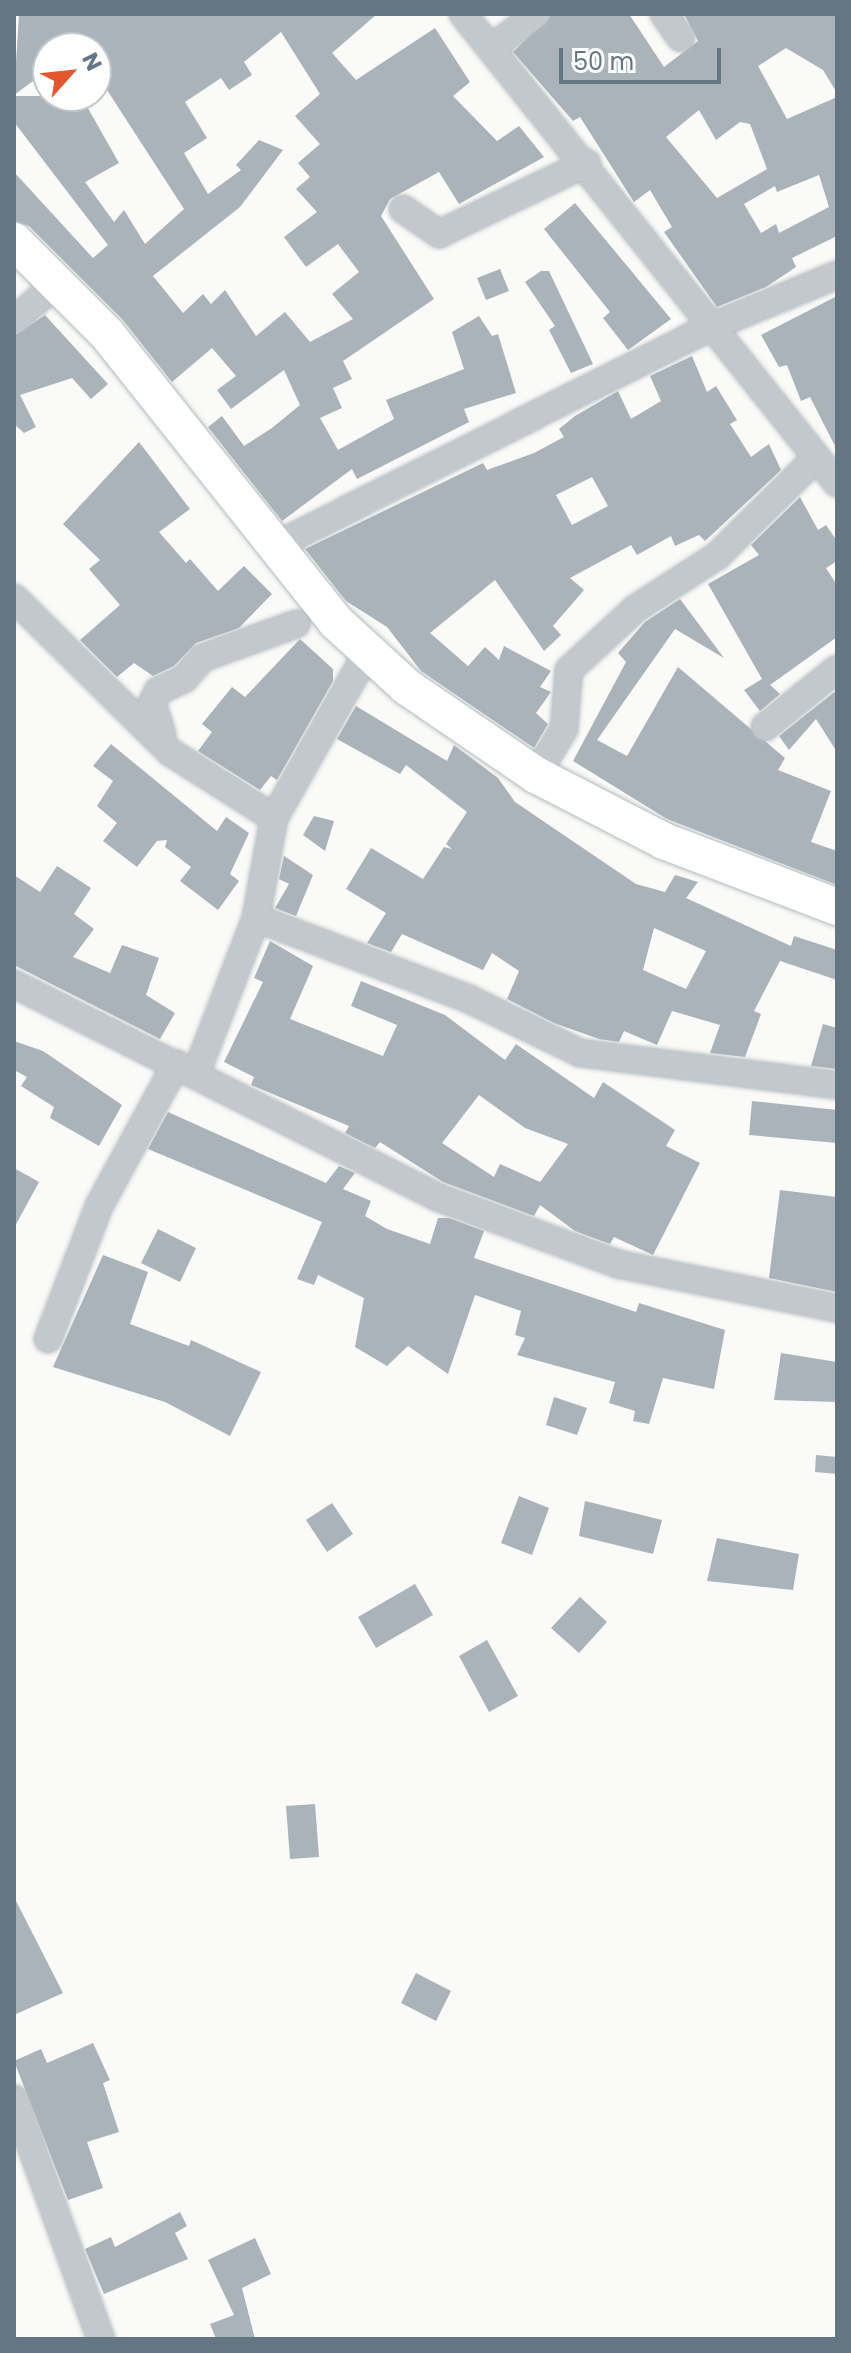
<!DOCTYPE html>
<style>
body{margin:0}
#map{position:relative;width:851px;height:2353px;overflow:hidden;background:#fafaf8;font-family:Poppins,sans-serif}
div>[style]{position:absolute}
[style*='--x']{left:calc(var(--x)*1px);top:calc(var(--y)*1px);width:calc(var(--w)*1px);rotate:calc(var(--a)*1deg)}
.building>*{inset:0;background:#aab3b9}
.roads{filter:drop-shadow(0 0 2px #b3babf) drop-shadow(0 0 2px #b3babf)}
.street>*{height:26px;margin:-13px;padding:0 13px;transform-origin:13px;border-radius:13px;background:#c3c8cc}
.secondary>*{height:36px;margin:-18px;padding:0 18px;transform-origin:18px;border-radius:18px;background:#fff}
span{translate:-50% -50%;white-space:nowrap;text-align:center;line-height:1.15;-webkit-text-stroke:8px #fff;paint-order:stroke}
.frame{position:absolute;inset:0;border:16px solid #657683;pointer-events:none}
.north{position:absolute;left:32px;top:32px;width:80px;height:80px;box-sizing:border-box;background:#fff;border:2px solid #c1c8cd;border-radius:50%;rotate:63deg;font-size:22px;font-weight:700;line-height:32px;text-align:center;color:#657683}
.north::after{content:'';display:block;margin:auto;width:28px;height:36px;background:#e4572e;clip-path:polygon(50% 0,100% 100%,50% 72%,0 100%)}
.scale{position:absolute;left:559px;top:48px;width:162px;height:36px;box-sizing:border-box;border:4px solid #657683;border-top:0;padding-left:10px;font-size:24px;line-height:28px;white-space:nowrap;color:#657683;-webkit-text-stroke:6px #fff;paint-order:stroke}
</style>
<div id="map">
<div class="building">
<i style="clip-path:polygon(evenodd,19px 14px,377px 14px,332px 53px,356px 80px,435px 28px,470px 82px,453px 96px,497px 141px,519px 126px,544px 157px,459px 204px,439px 172px,390px 199px,381px 216px,434px 299px,343px 361px,352px 379px,333px 388px,342px 408px,320px 418px,338px 450px,394px 419px,386px 400px,464px 369px,452px 332px,479px 316px,492px 336px,498px 334px,516px 393px,464px 409px,469px 422px,357px 479px,352px 469px,282px 521px,208px 427px,222px 416px,244px 446px,272px 428px,300px 405px,284px 370px,231px 409px,217px 390px,236px 376px,212px 348px,172px 382px,122px 319px,29px 226px,14px 221px,14px 172px,93px 258px,108px 245px,14px 122px,14px 96px,49px 96px,55px 107px,81px 96px,119px 163px,85px 182px,114px 222px,124px 210px,145px 244px,184px 209px,96px 73px,96px 48px,48px 48px,48px 70px,14px 95px,19px 14px,281px 32px,320px 94px,295px 116px,320px 144px,298px 163px,310px 177px,296px 189px,317px 212px,284px 237px,306px 267px,338px 244px,359px 272px,332px 294px,353px 319px,310px 342px,285px 312px,256px 336px,225px 290px,211px 304px,203px 294px,183px 313px,153px 276px,240px 207px,283px 150px,259px 140px,236px 165px,241px 170px,208px 194px,184px 153px,207px 138px,185px 102px,221px 78px,229px 90px,252px 75px,244px 62px,281px 32px)"></i>
<i style="clip-path:polygon(evenodd,552px 14px,629px 14px,664px 67px,698px 41px,684px 14px,837px 14px,837px 93px,823px 70px,786px 48px,758px 66px,787px 119px,837px 97px,837px 236px,792px 258px,796px 267px,766px 287px,717px 307px,664px 232px,672px 227px,650px 190px,634px 202px,580px 117px,573px 121px,513px 52px,552px 14px,699px 110px,716px 140px,740px 122px,750px 124px,767px 169px,717px 198px,666px 137px,699px 110px,552px 14px,819px 175px,829px 207px,779px 233px,776px 224px,761px 233px,744px 204px,775px 186px,777px 192px,819px 175px)"></i>
<i style="clip-path:polygon(575px 203px,671px 319px,628px 350px,603px 318px,610px 312px,544px 229px)"></i>
<i style="clip-path:polygon(500px 269px,509px 291px,486px 300px,477px 278px)"></i>
<i style="clip-path:polygon(541px 271px,549px 271px,593px 364px,571px 373px,549px 330px,555px 326px,525px 282px)"></i>
<i style="clip-path:polygon(837px 296px,837px 450px,810px 397px,801px 401px,787px 365px,779px 367px,761px 335px)"></i>
<i style="clip-path:polygon(45px 315px,108px 384px,91px 399px,72px 378px,20px 395px,36px 427px,24px 433px,14px 424px,14px 336px)"></i>
<i style="clip-path:polygon(evenodd,692px 356px,707px 392px,716px 386px,737px 420px,730px 424px,751px 457px,769px 444px,781px 470px,705px 541px,699px 535px,675px 546px,671px 536px,637px 555px,631px 545px,570px 578px,584px 590px,553px 626px,561px 635px,544px 651px,495px 580px,430px 633px,468px 666px,485px 647px,499px 660px,504px 646px,551px 671px,540px 687px,551px 692px,536px 713px,548px 724px,534px 748px,421px 671px,387px 627px,346px 601px,305px 549px,483px 463px,487px 470px,534px 453px,564px 437px,559px 429px,575px 416px,618px 391px,631px 419px,661px 401px,650px 376px,692px 356px,592px 477px,608px 506px,572px 525px,556px 495px,592px 477px)"></i>
<i style="clip-path:polygon(139px 442px,190px 509px,159px 532px,186px 563px,190px 559px,218px 591px,244px 566px,272px 594px,239px 628px,196px 643px,174px 666px,153px 676px,134px 663px,117px 677px,80px 640px,120px 605px,89px 569px,100px 560px,63px 524px)"></i>
<i style="clip-path:polygon(800px 497px,818px 530px,826px 525px,837px 541px,837px 561px,826px 568px,837px 585px,837px 637px,770px 685px,780px 694px,760px 711px,744px 690px,762px 679px,708px 584px,759px 555px,751px 545px)"></i>
<i style="clip-path:polygon(680px 599px,724px 658px,675px 629px,597px 740px,627px 756px,678px 667px,785px 758px,778px 770px,831px 791px,811px 842px,837px 851px,837px 885px,667px 819px,573px 761px,626px 662px,618px 653px,645px 622px)"></i>
<i style="clip-path:polygon(300px 639px,333px 669px,333px 681px,277px 780px,271px 776px,260px 790px,198px 751px,212px 732px,202px 724px,232px 687px,245px 697px)"></i>
<i style="clip-path:polygon(837px 690px,837px 752px,816px 719px,789px 750px,779px 736px)"></i>
<i style="clip-path:polygon(evenodd,356px 706px,447px 761px,454px 745px,498px 778px,515px 802px,636px 884px,665px 892px,675px 875px,698px 882px,686px 898px,791px 946px,794px 936px,837px 950px,837px 980px,780px 961px,754px 1011px,761px 1014px,745px 1057px,710px 1053px,720px 1025px,672px 1011px,657px 1045px,624px 1031px,619px 1042px,599px 1039px,554px 1023px,507px 999px,519px 971px,492px 953px,483px 970px,402px 934px,391px 952px,367px 943px,386px 913px,346px 889px,371px 848px,423px 879px,444px 847px,452px 849px,446px 844px,467px 812px,406px 765px,400px 774px,337px 739px,356px 706px,654px 928px,706px 951px,686px 989px,643px 970px,654px 928px)"></i>
<i style="clip-path:polygon(111px 744px,217px 831px,226px 817px,249px 833px,230px 874px,239px 881px,218px 910px,180px 881px,191px 867px,165px 847px,167px 840px,157px 841px,137px 867px,103px 841px,117px 823px,97px 806px,113px 781px,93px 766px)"></i>
<i style="clip-path:polygon(314px 816px,334px 821px,325px 851px,303px 835px)"></i>
<i style="clip-path:polygon(284px 856px,313px 875px,296px 916px,275px 908px,289px 884px,279px 879px)"></i>
<i style="clip-path:polygon(57px 866px,91px 888px,74px 914px,94px 929px,73px 957px,110px 973px,122px 945px,159px 958px,146px 995px,175px 1013px,160px 1039px,14px 965px,14px 875px,40px 892px)"></i>
<i style="clip-path:polygon(evenodd,270px 941px,313px 966px,290px 1019px,383px 1056px,397px 1025px,351px 1006px,361px 981px,445px 1015px,505px 1060px,516px 1044px,594px 1098px,603px 1082px,675px 1130px,666px 1146px,700px 1163px,653px 1255px,614px 1237px,610px 1244px,575px 1231px,540px 1205px,534px 1216px,443px 1182px,380px 1142px,375px 1148px,345px 1133px,349px 1126px,251px 1085px,254px 1077px,224px 1062px,263px 982px,254px 978px,270px 941px,479px 1095px,525px 1128px,568px 1144px,540px 1182px,500px 1164px,494px 1177px,442px 1143px,479px 1095px)"></i>
<i style="clip-path:polygon(823px 1024px,837px 1028px,837px 1069px,811px 1066px)"></i>
<i style="clip-path:polygon(14px 1041px,43px 1051px,122px 1105px,99px 1146px,50px 1118px,54px 1107px,21px 1086px,27px 1077px,14px 1070px)"></i>
<i style="clip-path:polygon(752px 1101px,837px 1110px,837px 1143px,749px 1135px)"></i>
<i style="clip-path:polygon(168px 1112px,326px 1183px,339px 1166px,355px 1173px,343px 1189px,371px 1201px,365px 1216px,387px 1229px,430px 1244px,438px 1218px,449px 1218px,484px 1231px,474px 1258px,636px 1312px,639px 1303px,725px 1330px,714px 1389px,663px 1378px,649px 1424px,633px 1421px,635px 1411px,609px 1403px,615px 1382px,517px 1355px,525px 1338px,515px 1335px,521px 1311px,475px 1295px,448px 1374px,408px 1346px,387px 1366px,355px 1347px,364px 1298px,318px 1275px,314px 1285px,297px 1279px,322px 1222px,148px 1149px)"></i>
<i style="clip-path:polygon(14px 1168px,39px 1182px,14px 1228px)"></i>
<i style="clip-path:polygon(780px 1190px,837px 1197px,837px 1292px,769px 1278px)"></i>
<i style="clip-path:polygon(158px 1229px,196px 1248px,180px 1282px,141px 1263px)"></i>
<i style="clip-path:polygon(103px 1255px,148px 1272px,130px 1324px,189px 1346px,191px 1340px,261px 1372px,230px 1436px,165px 1402px,53px 1367px)"></i>
<i style="clip-path:polygon(781px 1353px,837px 1362px,837px 1402px,774px 1400px)"></i>
<i style="clip-path:polygon(554px 1397px,587px 1408px,577px 1435px,546px 1425px)"></i>
<i style="clip-path:polygon(816px 1455px,837px 1457px,837px 1474px,815px 1472px)"></i>
<i style="clip-path:polygon(519px 1496px,549px 1508px,532px 1555px,501px 1543px)"></i>
<i style="clip-path:polygon(585px 1501px,662px 1520px,653px 1554px,579px 1536px)"></i>
<i style="clip-path:polygon(332px 1503px,353px 1534px,327px 1552px,306px 1520px)"></i>
<i style="clip-path:polygon(717px 1538px,799px 1554px,793px 1590px,707px 1581px)"></i>
<i style="clip-path:polygon(415px 1584px,433px 1615px,376px 1648px,358px 1617px)"></i>
<i style="clip-path:polygon(580px 1597px,607px 1622px,579px 1653px,551px 1628px)"></i>
<i style="clip-path:polygon(487px 1640px,518px 1696px,489px 1712px,459px 1656px)"></i>
<i style="clip-path:polygon(315px 1804px,319px 1857px,290px 1859px,286px 1806px)"></i>
<i style="clip-path:polygon(14px 1897px,63px 1993px,14px 2015px)"></i>
<i style="clip-path:polygon(416px 1973px,451px 1991px,436px 2021px,401px 2003px)"></i>
<i style="clip-path:polygon(93px 2043px,110px 2080px,103px 2083px,119px 2132px,87px 2142px,103px 2188px,68px 2200px,14px 2061px,41px 2049px,47px 2063px)"></i>
<i style="clip-path:polygon(180px 2212px,187px 2226px,175px 2233px,188px 2259px,104px 2294px,85px 2249px,111px 2237px,115px 2247px)"></i>
<i style="clip-path:polygon(255px 2238px,271px 2274px,242px 2288px,255px 2339px,216px 2339px,210px 2324px,234px 2315px,208px 2260px)"></i>
</div>
<div class="roads">
<div class="street">
<i style="--x:463;--y:14;--w:600;--a:51.43"></i>
<i style="--x:664;--y:14;--w:29;--a:55"></i>
<i style="--x:492;--y:48;--w:56;--a:-37.7"></i>
<i style="--x:403;--y:209;--w:44;--a:34.8"></i>
<i style="--x:439;--y:234;--w:164;--a:-25.6"></i>
<i style="--x:14;--y:320;--w:56;--a:-39.9"></i>
<i style="--x:275;--y:546;--w:490;--a:-26.7"></i>
<i style="--x:713;--y:326;--w:134;--a:-22.4"></i>
<i style="--x:14;--y:598;--w:219;--a:44.6"></i>
<i style="--x:170;--y:752;--w:123;--a:32.4"></i>
<i style="--x:765;--y:727;--w:92;--a:-38.9"></i>
<i style="--x:162;--y:734;--w:32;--a:-108"></i>
<i style="--x:152;--y:704;--w:14;--a:-65"></i>
<i style="--x:158;--y:691;--w:29;--a:-25"></i>
<i style="--x:184;--y:679;--w:28;--a:-49"></i>
<i style="--x:202;--y:658;--w:100;--a:-19.9"></i>
<i style="--x:536;--y:775;--w:54;--a:-58.7"></i>
<i style="--x:564;--y:729;--w:59;--a:-85.2"></i>
<i style="--x:569;--y:670;--w:90;--a:-42.7"></i>
<i style="--x:635;--y:609;--w:98;--a:-32.9"></i>
<i style="--x:717;--y:556;--w:139;--a:-44.7"></i>
<i style="--x:256;--y:918;--w:228;--a:20.8"></i>
<i style="--x:469;--y:999;--w:123;--a:25.9"></i>
<i style="--x:580;--y:1053;--w:259;--a:7.1"></i>
<i style="--x:14;--y:984;--w:474;--a:26.7"></i>
<i style="--x:437;--y:1197;--w:193;--a:20.3"></i>
<i style="--x:618;--y:1264;--w:223;--a:11.4"></i>
<i style="--x:197;--y:1071;--w:164;--a:-68.9"></i>
<i style="--x:256;--y:918;--w:102;--a:-79.8"></i>
<i style="--x:274;--y:818;--w:189;--a:-60.6"></i>
<i style="--x:48;--y:1339;--w:142;--a:-69"></i>
<i style="--x:99;--y:1206;--w:162;--a:-61.5"></i>
<i style="--x:14;--y:2099;--w:255;--a:70.1"></i>
</div>
<div class="secondary">
<i style="--x:14;--y:241;--w:132;--a:45"></i>
<i style="--x:107;--y:334;--w:368;--a:51.5"></i>
<i style="--x:336;--y:622;--w:96;--a:42.5"></i>
<i style="--x:407;--y:687;--w:156;--a:34.3"></i>
<i style="--x:536;--y:775;--w:144;--a:27.3"></i>
<i style="--x:664;--y:841;--w:185;--a:20.9"></i>
</div>
</div>
<div class="frame"></div>
<div class="north">N</div>
<div class="scale">50 m</div>
</div>
